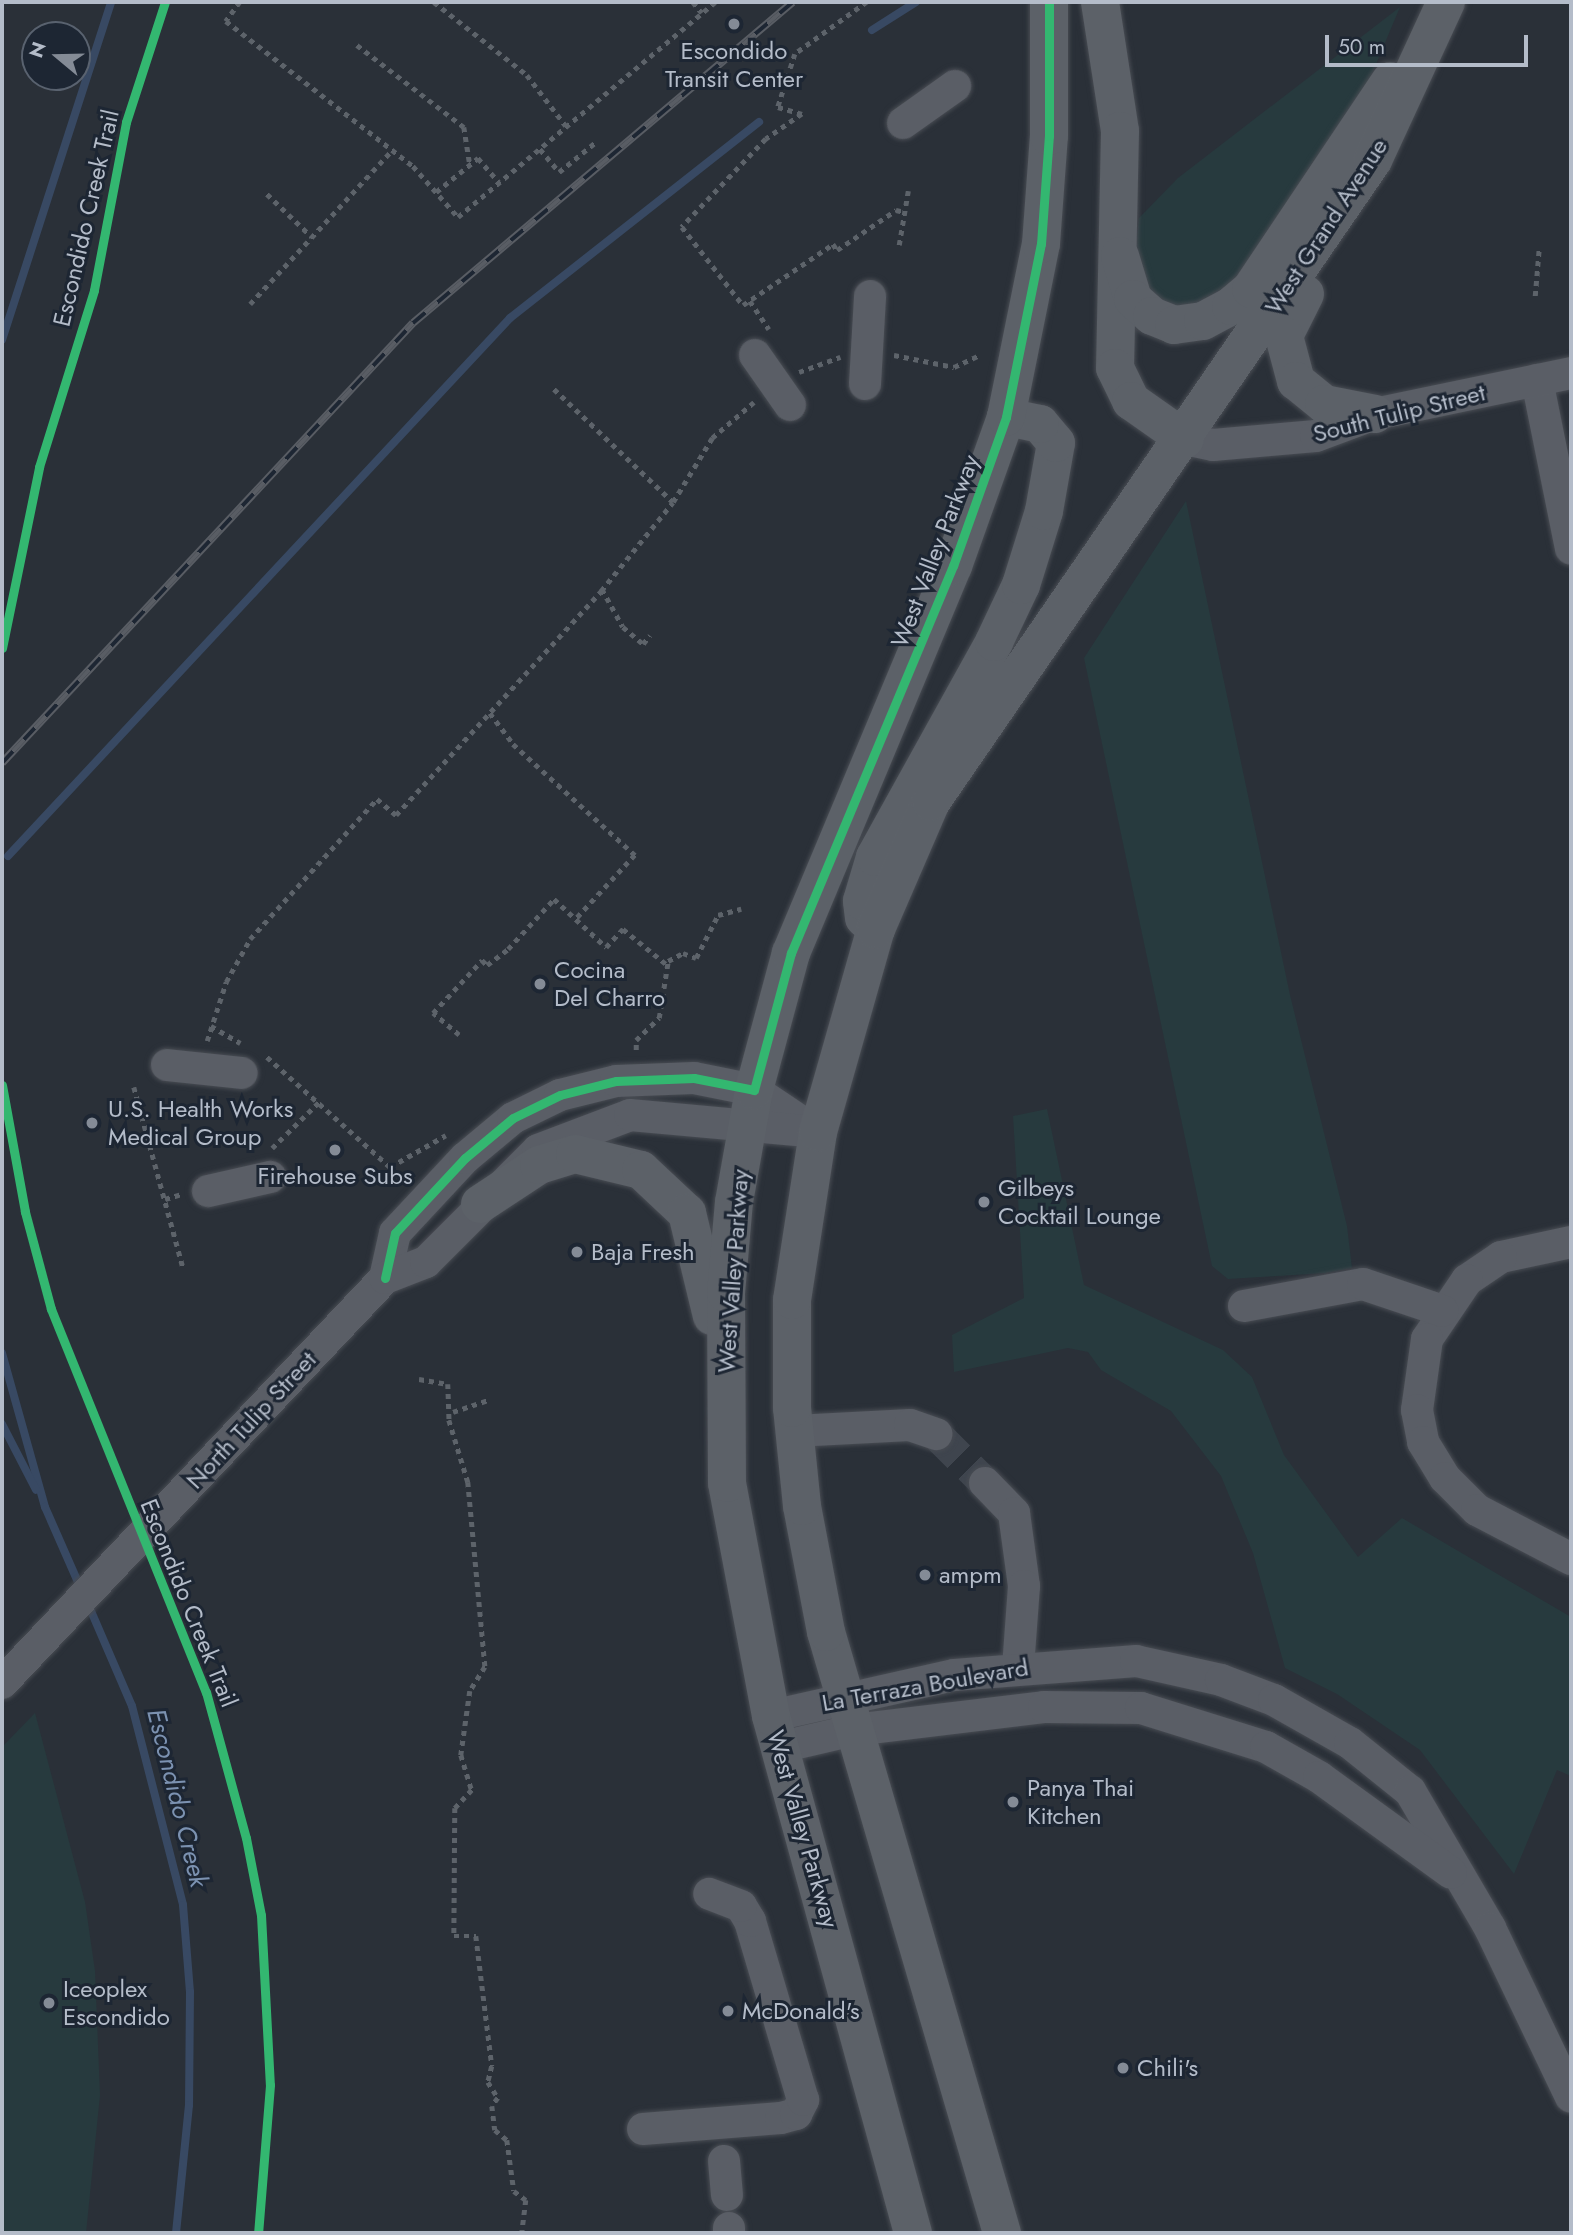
<!DOCTYPE html>
<style>
body{margin:0}
#map{position:relative;width:1573px;height:2235px;overflow:hidden;background:#2a3038;font-family:Jost,sans-serif}
div>[style]{position:absolute}
[style*='--x']{left:calc(var(--x)*1px);top:calc(var(--y)*1px);width:calc(var(--w)*1px);rotate:calc(var(--a)*1deg)}
.green>*{inset:0;background:#273a3e}
.stream>*{height:8px;margin:-4px;padding:0 4px;transform-origin:4px;border-radius:4px;background:#384963}
.minor-tunnel>*{height:32px;margin-top:-16px;transform-origin:0;background:repeating-linear-gradient(90deg,#3f454e 0 32px,transparent 0 48px)}
.path>*{height:4.5px;margin-top:-2.25px;transform-origin:0;background:repeating-linear-gradient(90deg,#5d636a 0 5px,transparent 0 10px)}
.roads{filter:drop-shadow(0 0 2px #484c53) drop-shadow(0 0 2px #484c53)}
.minor>*{height:32px;margin:-16px;padding:0 16px;transform-origin:16px;border-radius:16px;background:#5a5e66}
.major>*{height:38px;margin:-19px;padding:0 19px;transform-origin:19px;border-radius:19px;background:#5c6168}
.rail>*{height:8px;margin-top:-4px;transform-origin:0;background:repeating-linear-gradient(90deg,#1d2633 0 16px,#595d64 0 32px);box-sizing:border-box;border-block:2px solid #595d64}
.cycleway>*{height:9px;margin:-4.5px;padding:0 4.5px;transform-origin:4.5px;border-radius:4.5px;background:#33b770}
.dots>*{width:19px;height:19px;translate:-50% -50%;box-sizing:border-box;border:4px solid #1d2633;border-radius:50%}
span{translate:-50% -50%;white-space:nowrap;text-align:center;line-height:1.15;-webkit-text-stroke:6px #1d2633;paint-order:stroke}
.poi-label{font-size:24px;color:#b4bcc9}
.left{translate:0 -50%;text-align:left}
.street-label{font-size:24px;color:#b4bcc9}
.water-label{font-size:26px;color:#7c92b1;font-style:italic}
.frame{position:absolute;inset:0;border:4px solid #b4bcc9;pointer-events:none}
.north{position:absolute;left:21px;top:21px;width:70px;height:70px;box-sizing:border-box;background:#1d2633;border:2px solid #59626f;border-radius:50%;rotate:289deg;font-size:19px;font-weight:700;line-height:28px;text-align:center;color:#b4bcc9}
.north::after{content:'';display:block;margin:auto;width:24px;height:32px;background:#848b96;clip-path:polygon(50% 0,100% 100%,50% 72%,0 100%)}
.scale{position:absolute;left:1325px;top:35px;width:203px;height:32px;box-sizing:border-box;border:4px solid #b4bcc9;border-top:0;padding-left:9px;font-size:21px;line-height:24px;white-space:nowrap;color:#b4bcc9;-webkit-text-stroke:5px #1d2633;paint-order:stroke}
</style>
<div id="map">
<div class="green">
<i style="clip-path:polygon(1400px 7px,1358px 107px,1239px 282px,1194px 311px,1154px 300px,1134px 263px,1139px 218px,1178px 178px)"></i>
<i style="clip-path:polygon(1186px 501px,1290px 995px,1347px 1226px,1352px 1268px,1325px 1273px,1228px 1279px,1212px 1266px,1084px 658px)"></i>
<i style="clip-path:polygon(1047px 1109px,1084px 1285px,1223px 1350px,1252px 1377px,1284px 1455px,1358px 1557px,1402px 1518px,1571px 1617px,1571px 1776px,1557px 1770px,1514px 1874px,1420px 1750px,1337px 1694px,1285px 1668px,1253px 1553px,1221px 1476px,1171px 1411px,1101px 1370px,1088px 1352px,1068px 1348px,954px 1372px,952px 1335px,1024px 1298px,1013px 1116px)"></i>
<i style="clip-path:polygon(35px 1713px,85px 1902px,95px 1971px,100px 2095px,86px 2233px,2px 2233px,2px 1747px)"></i>
</div>
<div class="stream">
<i style="--x:872;--y:30;--w:52;--a:-32.5"></i>
<i style="--x:2;--y:340;--w:355;--a:-72.1"></i>
<i style="--x:8;--y:856;--w:736;--a:-46.98"></i>
<i style="--x:510;--y:318;--w:317;--a:-38.2"></i>
<i style="--x:2;--y:1353;--w:160;--a:74.4"></i>
<i style="--x:45;--y:1507;--w:90;--a:66.3"></i>
<i style="--x:2;--y:1424;--w:74;--a:62.7"></i>
<i style="--x:88;--y:1604;--w:111;--a:66.7"></i>
<i style="--x:132;--y:1706;--w:205;--a:75.6"></i>
<i style="--x:183;--y:1905;--w:87;--a:85.4"></i>
<i style="--x:190;--y:1992;--w:113;--a:90.5"></i>
<i style="--x:189;--y:2105;--w:129;--a:95.8"></i>
</div>
<div class="minor-tunnel">
<i style="--x:936;--y:1434;--w:69;--a:45"></i>
</div>
<div class="path">
<i style="--x:240;--y:2;--w:24;--a:126"></i>
<i style="--x:226;--y:21;--w:237;--a:37.8"></i>
<i style="--x:413;--y:166;--w:68;--a:48.6"></i>
<i style="--x:458;--y:217;--w:335;--a:-39.9"></i>
<i style="--x:434;--y:2;--w:118;--a:38.1"></i>
<i style="--x:527;--y:75;--w:64;--a:52.6"></i>
<i style="--x:693;--y:2;--w:14;--a:51"></i>
<i style="--x:867;--y:2;--w:89;--a:144.2"></i>
<i style="--x:795;--y:54;--w:56;--a:107.8"></i>
<i style="--x:778;--y:107;--w:25;--a:16"></i>
<i style="--x:802;--y:114;--w:44;--a:145.2"></i>
<i style="--x:766;--y:139;--w:122;--a:133.7"></i>
<i style="--x:682;--y:227;--w:99;--a:52"></i>
<i style="--x:743;--y:305;--w:109;--a:-34.1"></i>
<i style="--x:833;--y:244;--w:7;--a:56"></i>
<i style="--x:837;--y:250;--w:71;--a:-34.1"></i>
<i style="--x:896;--y:210;--w:9;--a:13"></i>
<i style="--x:357;--y:45;--w:135;--a:37.5"></i>
<i style="--x:464;--y:127;--w:38;--a:81"></i>
<i style="--x:540;--y:149;--w:30;--a:50"></i>
<i style="--x:559;--y:172;--w:49;--a:-39.2"></i>
<i style="--x:436;--y:192;--w:54;--a:-39"></i>
<i style="--x:478;--y:158;--w:32;--a:49"></i>
<i style="--x:267;--y:194;--w:62;--a:43.7"></i>
<i style="--x:899;--y:245;--w:55;--a:-80.5"></i>
<i style="--x:1535;--y:296;--w:48;--a:-85.2"></i>
<i style="--x:750;--y:301;--w:34;--a:56"></i>
<i style="--x:250;--y:304;--w:209;--a:-47.3"></i>
<i style="--x:894;--y:355;--w:61;--a:11.3"></i>
<i style="--x:954;--y:367;--w:29;--a:-25"></i>
<i style="--x:799;--y:372;--w:44;--a:-20.1"></i>
<i style="--x:554;--y:389;--w:164;--a:43.5"></i>
<i style="--x:602;--y:589;--w:43;--a:61.1"></i>
<i style="--x:623;--y:627;--w:26;--a:40"></i>
<i style="--x:643;--y:644;--w:11;--a:-52"></i>
<i style="--x:490;--y:713;--w:39;--a:53"></i>
<i style="--x:513;--y:744;--w:165;--a:42.3"></i>
<i style="--x:635;--y:855;--w:87;--a:132.7"></i>
<i style="--x:211;--y:1026;--w:34;--a:30"></i>
<i style="--x:459;--y:1035;--w:34;--a:-140"></i>
<i style="--x:433;--y:1013;--w:72;--a:-47.2"></i>
<i style="--x:482;--y:960;--w:7;--a:45"></i>
<i style="--x:487;--y:965;--w:26;--a:-37"></i>
<i style="--x:508;--y:949;--w:68;--a:-47.4"></i>
<i style="--x:554;--y:899;--w:71;--a:42.7"></i>
<i style="--x:606;--y:947;--w:25;--a:-47"></i>
<i style="--x:623;--y:929;--w:55;--a:39.1"></i>
<i style="--x:207;--y:1041;--w:62;--a:-72.1"></i>
<i style="--x:226;--y:982;--w:49;--a:-60.8"></i>
<i style="--x:250;--y:939;--w:189;--a:-47.8"></i>
<i style="--x:377;--y:799;--w:25;--a:40"></i>
<i style="--x:396;--y:815;--w:304;--a:-47.5"></i>
<i style="--x:601;--y:591;--w:114;--a:-51"></i>
<i style="--x:673;--y:502;--w:75;--a:-58.6"></i>
<i style="--x:712;--y:438;--w:55;--a:-40.6"></i>
<i style="--x:636;--y:1050;--w:10;--a:-90"></i>
<i style="--x:636;--y:1040;--w:32;--a:-44"></i>
<i style="--x:659;--y:1018;--w:58;--a:-81"></i>
<i style="--x:668;--y:961;--w:17;--a:-28"></i>
<i style="--x:683;--y:953;--w:14;--a:21"></i>
<i style="--x:696;--y:958;--w:48;--a:-62.9"></i>
<i style="--x:718;--y:915;--w:24;--a:-15"></i>
<i style="--x:267;--y:1057;--w:165;--a:41.8"></i>
<i style="--x:390;--y:1167;--w:64;--a:-29.7"></i>
<i style="--x:134;--y:1087;--w:187;--a:74.8"></i>
<i style="--x:272;--y:1148;--w:66;--a:-44.4"></i>
<i style="--x:165;--y:1199;--w:17;--a:-17"></i>
<i style="--x:419;--y:1379;--w:29;--a:10"></i>
<i style="--x:448;--y:1384;--w:36;--a:88"></i>
<i style="--x:449;--y:1420;--w:65;--a:73"></i>
<i style="--x:468;--y:1482;--w:186;--a:84.7"></i>
<i style="--x:485;--y:1667;--w:28;--a:122"></i>
<i style="--x:470;--y:1691;--w:65;--a:98"></i>
<i style="--x:461;--y:1755;--w:37;--a:73"></i>
<i style="--x:472;--y:1790;--w:25;--a:133"></i>
<i style="--x:455;--y:1808;--w:128;--a:90.4"></i>
<i style="--x:454;--y:1936;--w:22;--a:0"></i>
<i style="--x:476;--y:1936;--w:131;--a:83"></i>
<i style="--x:492;--y:2066;--w:16;--a:104"></i>
<i style="--x:488;--y:2082;--w:19;--a:58"></i>
<i style="--x:498;--y:2098;--w:10;--a:127"></i>
<i style="--x:492;--y:2106;--w:24;--a:83"></i>
<i style="--x:495;--y:2130;--w:16;--a:40"></i>
<i style="--x:507;--y:2140;--w:51;--a:82.2"></i>
<i style="--x:514;--y:2191;--w:15;--a:37"></i>
<i style="--x:526;--y:2200;--w:33;--a:97"></i>
<i style="--x:453;--y:1412;--w:36;--a:-19"></i>
</div>
<div class="roads">
<div class="minor">
<i style="--x:903;--y:123;--w:64;--a:-35.4"></i>
<i style="--x:755;--y:355;--w:61;--a:55"></i>
<i style="--x:1537;--y:380;--w:172;--a:78.6"></i>
<i style="--x:865;--y:384;--w:88;--a:-86.7"></i>
<i style="--x:1185;--y:439;--w:29;--a:12"></i>
<i style="--x:1213;--y:445;--w:103;--a:-5"></i>
<i style="--x:1316;--y:436;--w:63;--a:-20.4"></i>
<i style="--x:1375;--y:414;--w:200;--a:-11.8"></i>
<i style="--x:167;--y:1065;--w:75;--a:6.1"></i>
<i style="--x:208;--y:1191;--w:64;--a:-12.7"></i>
<i style="--x:1571;--y:1242;--w:72;--a:167.9"></i>
<i style="--x:1501;--y:1257;--w:41;--a:145.9"></i>
<i style="--x:1467;--y:1280;--w:71;--a:124.1"></i>
<i style="--x:1427;--y:1339;--w:72;--a:98"></i>
<i style="--x:1417;--y:1410;--w:33;--a:79"></i>
<i style="--x:1423;--y:1442;--w:42;--a:58.6"></i>
<i style="--x:1445;--y:1478;--w:45;--a:45"></i>
<i style="--x:1477;--y:1510;--w:106;--a:27.5"></i>
<i style="--x:385;--y:1278;--w:46;--a:-77.5"></i>
<i style="--x:395;--y:1233;--w:103;--a:-47"></i>
<i style="--x:465;--y:1158;--w:62;--a:-39.8"></i>
<i style="--x:513;--y:1118;--w:52;--a:-26.1"></i>
<i style="--x:560;--y:1095;--w:58;--a:-14"></i>
<i style="--x:616;--y:1081;--w:78;--a:-2.2"></i>
<i style="--x:694;--y:1078;--w:61;--a:11.3"></i>
<i style="--x:754;--y:1090;--w:70;--a:33.9"></i>
<i style="--x:1244;--y:1306;--w:121;--a:-10.5"></i>
<i style="--x:1363;--y:1284;--w:84;--a:18.6"></i>
<i style="--x:795;--y:1431;--w:115;--a:-3"></i>
<i style="--x:910;--y:1425;--w:28;--a:19"></i>
<i style="--x:985;--y:1483;--w:42;--a:46"></i>
<i style="--x:1014;--y:1513;--w:74;--a:82.2"></i>
<i style="--x:1024;--y:1586;--w:81;--a:94.2"></i>
<i style="--x:2;--y:1683;--w:557;--a:-46.6"></i>
<i style="--x:385;--y:1278;--w:44;--a:-21.3"></i>
<i style="--x:426;--y:1262;--w:158;--a:-45"></i>
<i style="--x:538;--y:1150;--w:98;--a:-20.8"></i>
<i style="--x:630;--y:1115;--w:189;--a:5.2"></i>
<i style="--x:771;--y:1716;--w:188;--a:-12.6"></i>
<i style="--x:954;--y:1675;--w:183;--a:-4.4"></i>
<i style="--x:1136;--y:1661;--w:87;--a:12.6"></i>
<i style="--x:1221;--y:1680;--w:57;--a:20.7"></i>
<i style="--x:1274;--y:1700;--w:87;--a:29.5"></i>
<i style="--x:1350;--y:1743;--w:77;--a:38.7"></i>
<i style="--x:1410;--y:1791;--w:159;--a:59.7"></i>
<i style="--x:1490;--y:1928;--w:187;--a:64.4"></i>
<i style="--x:781;--y:1747;--w:75;--a:-13.1"></i>
<i style="--x:854;--y:1730;--w:191;--a:-6.9"></i>
<i style="--x:1044;--y:1707;--w:97;--a:0.6"></i>
<i style="--x:1141;--y:1708;--w:131;--a:17.3"></i>
<i style="--x:1266;--y:1747;--w:61;--a:29.5"></i>
<i style="--x:1319;--y:1777;--w:163;--a:36"></i>
<i style="--x:643;--y:2129;--w:138;--a:-4.6"></i>
<i style="--x:781;--y:2118;--w:16;--a:-15"></i>
<i style="--x:796;--y:2114;--w:16;--a:-63"></i>
<i style="--x:803;--y:2100;--w:187;--a:-106.5"></i>
<i style="--x:750;--y:1921;--w:17;--a:-121"></i>
<i style="--x:741;--y:1906;--w:34;--a:-159"></i>
<i style="--x:724;--y:2161;--w:34;--a:85"></i>
<i style="--x:729;--y:2228;--w:5;--a:90"></i>
</div>
<div class="major">
<i style="--x:1100;--y:2;--w:131;--a:81.2"></i>
<i style="--x:1120;--y:131;--w:237;--a:91.2"></i>
<i style="--x:1115;--y:368;--w:37;--a:64"></i>
<i style="--x:1131;--y:401;--w:66;--a:35.1"></i>
<i style="--x:1120;--y:256;--w:45;--a:73.2"></i>
<i style="--x:1133;--y:299;--w:25;--a:42"></i>
<i style="--x:1152;--y:316;--w:24;--a:22"></i>
<i style="--x:1174;--y:325;--w:29;--a:-8"></i>
<i style="--x:1203;--y:321;--w:32;--a:-28"></i>
<i style="--x:1231;--y:306;--w:26;--a:-40"></i>
<i style="--x:1251;--y:289;--w:250;--a:-56.2"></i>
<i style="--x:1305;--y:294;--w:47;--a:116.6"></i>
<i style="--x:1284;--y:336;--w:47;--a:75.1"></i>
<i style="--x:1296;--y:381;--w:36;--a:39"></i>
<i style="--x:1324;--y:404;--w:52;--a:11.1"></i>
<i style="--x:876;--y:929;--w:16;--a:-137"></i>
<i style="--x:864;--y:918;--w:17;--a:-97"></i>
<i style="--x:862;--y:901;--w:46;--a:-73.5"></i>
<i style="--x:875;--y:857;--w:246;--a:-61"></i>
<i style="--x:994;--y:642;--w:63;--a:-64.7"></i>
<i style="--x:1021;--y:585;--w:77;--a:-72.7"></i>
<i style="--x:1044;--y:511;--w:69;--a:-80"></i>
<i style="--x:1056;--y:443;--w:25;--a:-130"></i>
<i style="--x:1040;--y:424;--w:35;--a:-168"></i>
<i style="--x:480;--y:1204;--w:71;--a:-33.5"></i>
<i style="--x:539;--y:1165;--w:38;--a:-17"></i>
<i style="--x:575;--y:1154;--w:68;--a:13.6"></i>
<i style="--x:641;--y:1170;--w:63;--a:43.1"></i>
<i style="--x:687;--y:1213;--w:106;--a:76.4"></i>
<i style="--x:913;--y:2233;--w:536;--a:-105.36"></i>
<i style="--x:771;--y:1716;--w:237;--a:-100.7"></i>
<i style="--x:727;--y:1483;--w:190;--a:-90.3"></i>
<i style="--x:726;--y:1293;--w:91;--a:-85"></i>
<i style="--x:734;--y:1202;--w:114;--a:-79.9"></i>
<i style="--x:754;--y:1090;--w:142;--a:-74.9"></i>
<i style="--x:791;--y:953;--w:420;--a:-67.3"></i>
<i style="--x:953;--y:566;--w:158;--a:-70.4"></i>
<i style="--x:1006;--y:417;--w:177;--a:-78.6"></i>
<i style="--x:1041;--y:244;--w:108;--a:-85.8"></i>
<i style="--x:1049;--y:136;--w:134;--a:-90"></i>
<i style="--x:1002;--y:2233;--w:626;--a:-106.32"></i>
<i style="--x:826;--y:1632;--w:128;--a:-100.8"></i>
<i style="--x:802;--y:1506;--w:99;--a:-95.8"></i>
<i style="--x:792;--y:1408;--w:108;--a:-90"></i>
<i style="--x:792;--y:1300;--w:170;--a:-81.2"></i>
<i style="--x:818;--y:1132;--w:211;--a:-74.1"></i>
<i style="--x:876;--y:929;--w:138;--a:-66.6"></i>
<i style="--x:931;--y:802;--w:779;--a:-55.45"></i>
<i style="--x:1373;--y:160;--w:174;--a:-65.2"></i>
</div>
</div>
<div class="rail">
<i style="--x:2;--y:763;--w:602;--a:-46.95"></i>
<i style="--x:413;--y:323;--w:497;--a:-40.2"></i>
</div>
<div class="cycleway">
<i style="--x:2;--y:648;--w:185;--a:-78.4"></i>
<i style="--x:39;--y:467;--w:185;--a:-72.7"></i>
<i style="--x:94;--y:290;--w:171;--a:-79.2"></i>
<i style="--x:126;--y:122;--w:126;--a:-72"></i>
<i style="--x:2;--y:1085;--w:129;--a:79.7"></i>
<i style="--x:25;--y:1212;--w:100;--a:75"></i>
<i style="--x:51;--y:1309;--w:413;--a:68"></i>
<i style="--x:206;--y:1692;--w:151;--a:74.7"></i>
<i style="--x:246;--y:1838;--w:78;--a:79"></i>
<i style="--x:261;--y:1915;--w:170;--a:87"></i>
<i style="--x:270;--y:2085;--w:148;--a:94.6"></i>
<i style="--x:385;--y:1278;--w:46;--a:-77.5"></i>
<i style="--x:395;--y:1233;--w:103;--a:-47"></i>
<i style="--x:465;--y:1158;--w:62;--a:-39.8"></i>
<i style="--x:513;--y:1118;--w:52;--a:-26.1"></i>
<i style="--x:560;--y:1095;--w:58;--a:-14"></i>
<i style="--x:616;--y:1081;--w:78;--a:-2.2"></i>
<i style="--x:694;--y:1078;--w:61;--a:11.3"></i>
<i style="--x:754;--y:1090;--w:142;--a:-74.9"></i>
<i style="--x:791;--y:953;--w:420;--a:-67.3"></i>
<i style="--x:953;--y:566;--w:158;--a:-70.4"></i>
<i style="--x:1006;--y:417;--w:177;--a:-78.6"></i>
<i style="--x:1041;--y:244;--w:108;--a:-85.8"></i>
<i style="--x:1049;--y:136;--w:134;--a:-90"></i>
</div>
<div class="dots">
<i style="left:734px;top:24px;background:#848b96"></i>
<i style="left:540px;top:984px;background:#848b96"></i>
<i style="left:92px;top:1123px;background:#848b96"></i>
<i style="left:335px;top:1150px;background:#848b96"></i>
<i style="left:984px;top:1202px;background:#848b96"></i>
<i style="left:577px;top:1252px;background:#848b96"></i>
<i style="left:925px;top:1575px;background:#848b96"></i>
<i style="left:1013px;top:1802px;background:#848b96"></i>
<i style="left:49px;top:2003px;background:#848b96"></i>
<i style="left:728px;top:2011px;background:#848b96"></i>
<i style="left:1123px;top:2068px;background:#848b96"></i>
</div>
<div class="poi-label">
<span style="left:734px;top:65px">Escondido<br>Transit Center</span>
<span class="left" style="left:554px;top:984px">Cocina<br>Del Charro</span>
<span class="left" style="left:108px;top:1123px">U.S. Health Works<br>Medical Group</span>
<span style="left:335px;top:1176px">Firehouse Subs</span>
<span class="left" style="left:998px;top:1202px">Gilbeys<br>Cocktail Lounge</span>
<span class="left" style="left:591px;top:1252px">Baja Fresh</span>
<span class="left" style="left:939px;top:1575px">ampm</span>
<span class="left" style="left:1027px;top:1802px">Panya Thai<br>Kitchen</span>
<span class="left" style="left:63px;top:2003px">Iceoplex<br>Escondido</span>
<span class="left" style="left:742px;top:2011px">McDonald's</span>
<span class="left" style="left:1137px;top:2068px">Chili's</span>
</div>
<div class="street-label">
<span style="left:86px;top:218px;rotate:-77deg">Escondido Creek Trail</span>
<span style="left:1326px;top:226px;rotate:-57deg">West Grand Avenue</span>
<span style="left:1399px;top:413px;rotate:-14deg">South Tulip Street</span>
<span style="left:935px;top:551px;rotate:-69deg">West Valley Parkway</span>
<span style="left:733px;top:1271px;rotate:-86deg">West Valley Parkway</span>
<span style="left:251px;top:1420px;rotate:-47deg">North Tulip Street</span>
<span style="left:189px;top:1603px;rotate:68deg">Escondido Creek Trail</span>
<span style="left:925px;top:1685px;rotate:-10deg">La Terraza Boulevard</span>
<span style="left:803px;top:1829px;rotate:74deg">West Valley Parkway</span>
</div>
<div class="water-label">
<span style="left:177px;top:1798px;rotate:76deg">Escondido Creek</span>
</div>
<div class="frame"></div>
<div class="north">N</div>
<div class="scale">50 m</div>
</div>
